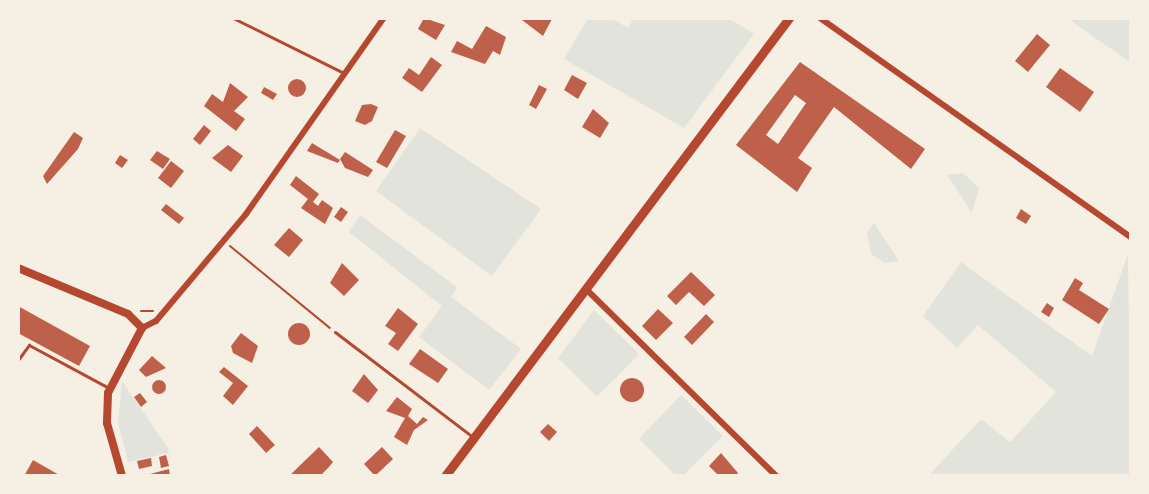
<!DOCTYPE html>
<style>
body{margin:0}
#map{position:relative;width:1149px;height:494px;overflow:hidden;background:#f6efe4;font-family:Quicksand,sans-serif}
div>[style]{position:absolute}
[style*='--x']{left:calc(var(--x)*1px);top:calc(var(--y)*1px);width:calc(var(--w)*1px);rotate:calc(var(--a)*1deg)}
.green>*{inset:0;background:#e2e4dc}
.building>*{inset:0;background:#bf614a}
.round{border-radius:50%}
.path>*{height:2px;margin:-1px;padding:0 1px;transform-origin:1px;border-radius:1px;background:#b5482f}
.service>*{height:3px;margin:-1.5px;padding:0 1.5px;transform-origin:1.5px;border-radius:1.5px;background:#b5482f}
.minor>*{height:6px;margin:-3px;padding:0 3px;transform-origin:3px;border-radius:3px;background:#b5482f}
.tertiary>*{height:8px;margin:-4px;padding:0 4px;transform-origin:4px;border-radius:4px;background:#b5482f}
.secondary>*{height:9px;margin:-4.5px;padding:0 4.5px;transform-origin:4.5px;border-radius:4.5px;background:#b5482f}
span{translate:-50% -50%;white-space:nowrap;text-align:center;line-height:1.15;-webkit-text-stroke:6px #f6efe4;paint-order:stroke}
.frame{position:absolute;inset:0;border:20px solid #f6efe4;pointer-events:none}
</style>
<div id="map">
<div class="green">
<i style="clip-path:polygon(588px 18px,611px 18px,628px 28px,634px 18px,728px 18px,754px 34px,684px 128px,564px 59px)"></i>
<i style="clip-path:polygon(1067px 18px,1131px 18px,1131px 63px)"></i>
<i style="clip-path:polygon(420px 128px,541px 209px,492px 276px,376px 191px)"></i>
<i style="clip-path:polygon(963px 173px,979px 188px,972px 213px,947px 175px)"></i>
<i style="clip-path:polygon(360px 215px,457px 287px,451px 297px,521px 349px,489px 390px,419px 337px,442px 306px,349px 232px)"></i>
<i style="clip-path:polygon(874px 223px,899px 261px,885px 263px,871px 254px,867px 233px)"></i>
<i style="clip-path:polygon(1128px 254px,1131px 476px,928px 476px,981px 419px,1010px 442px,1056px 392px,978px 325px,957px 348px,923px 316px,961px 262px,1092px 356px)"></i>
<i style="clip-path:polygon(594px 310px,639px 354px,597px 397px,558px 358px)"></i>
<i style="clip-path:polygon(122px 381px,168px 448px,169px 453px,128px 462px,118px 423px)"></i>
<i style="clip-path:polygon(681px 395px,723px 436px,683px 476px,676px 476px,639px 439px)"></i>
</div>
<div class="building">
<i style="clip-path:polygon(424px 18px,445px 25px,436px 40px,418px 29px)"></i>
<i style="clip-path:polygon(552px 19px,543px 36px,522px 20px,523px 18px)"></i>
<i style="clip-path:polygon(486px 26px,506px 37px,500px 55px,493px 51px,485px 64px,451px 52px,457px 41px,472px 49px)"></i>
<i style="clip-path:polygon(1037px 34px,1050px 45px,1028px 72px,1015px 61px)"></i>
<i style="clip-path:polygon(431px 57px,442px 65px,422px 92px,402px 78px,409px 68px,419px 75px)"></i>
<i style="clip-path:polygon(evenodd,800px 62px,925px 149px,911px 169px,834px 107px,798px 158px,812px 168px,797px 192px,736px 145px,800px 62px,795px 95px,806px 103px,778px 144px,766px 135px,795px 95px)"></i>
<i style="clip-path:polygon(1060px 68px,1094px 92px,1080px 112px,1046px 87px)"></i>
<i style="clip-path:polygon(572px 75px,587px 83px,578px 99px,564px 90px)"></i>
<i class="round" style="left:288px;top:79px;width:18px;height:18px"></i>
<i style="clip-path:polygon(230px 83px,248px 97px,234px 111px,245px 119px,236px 131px,204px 106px,212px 94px,223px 102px)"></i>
<i style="clip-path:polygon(539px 85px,547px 89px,536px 109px,529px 105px)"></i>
<i style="clip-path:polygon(264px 87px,277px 94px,273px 100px,261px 93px)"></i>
<i style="clip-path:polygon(371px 104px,378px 107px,372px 121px,365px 125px,355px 121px,362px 105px)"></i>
<i style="clip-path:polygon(593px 109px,609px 123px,600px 138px,582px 127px)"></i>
<i style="clip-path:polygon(204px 125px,211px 131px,200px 145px,193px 139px)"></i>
<i style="clip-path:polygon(395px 130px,406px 136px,387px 168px,376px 162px)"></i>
<i style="clip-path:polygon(74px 132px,83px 138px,78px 149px,47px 184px,43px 176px)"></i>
<i style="clip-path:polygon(312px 143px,340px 160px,338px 163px,307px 151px)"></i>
<i style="clip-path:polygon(228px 145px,243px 156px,231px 172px,212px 158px)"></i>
<i style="clip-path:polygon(157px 151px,170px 159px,163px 169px,150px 160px)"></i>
<i style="clip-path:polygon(345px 152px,373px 170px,368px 177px,345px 168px,340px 159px)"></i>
<i style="clip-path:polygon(120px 155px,128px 160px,122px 168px,115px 163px)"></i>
<i style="clip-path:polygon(171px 161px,184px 171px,171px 188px,158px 178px)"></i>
<i style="clip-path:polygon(296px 176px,319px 194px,313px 202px,318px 206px,322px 200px,333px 208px,325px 224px,301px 208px,308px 199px,290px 185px)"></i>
<i style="clip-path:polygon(166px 204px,184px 218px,179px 224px,161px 210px)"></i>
<i style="clip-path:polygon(341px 207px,348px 212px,341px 222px,334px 217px)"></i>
<i style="clip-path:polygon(1021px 209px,1031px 216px,1026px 224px,1016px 218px)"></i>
<i style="clip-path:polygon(289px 228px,303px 240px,289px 257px,274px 245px)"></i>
<i style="clip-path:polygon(342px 263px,359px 280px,344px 296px,330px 283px)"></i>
<i style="clip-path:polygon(691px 272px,715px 295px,704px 306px,689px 292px,676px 305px,667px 296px)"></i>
<i style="clip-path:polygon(1075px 278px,1083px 283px,1079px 290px,1109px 309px,1099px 324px,1062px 300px)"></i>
<i style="clip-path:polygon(1047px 303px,1054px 308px,1049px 317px,1041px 312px)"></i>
<i style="clip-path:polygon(18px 306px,90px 346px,79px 366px,18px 333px)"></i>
<i style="clip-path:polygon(398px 308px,418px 324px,398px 351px,388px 344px,396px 333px,385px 326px)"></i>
<i style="clip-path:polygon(658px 309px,673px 323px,656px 340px,642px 326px)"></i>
<i style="clip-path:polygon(706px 314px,714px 322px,692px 345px,684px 337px)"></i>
<i class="round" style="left:288px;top:323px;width:22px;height:22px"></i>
<i style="clip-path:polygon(241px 333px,258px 346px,252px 363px,233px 353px,231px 346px)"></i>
<i style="clip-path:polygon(420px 349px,448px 369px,438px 383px,409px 364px)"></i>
<i style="clip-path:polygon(152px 356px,166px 368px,146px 377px,139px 370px)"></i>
<i style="clip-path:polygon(224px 367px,248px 386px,233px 405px,223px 396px,233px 383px,219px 372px)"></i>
<i style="clip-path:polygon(364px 374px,378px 390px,368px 403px,352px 391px)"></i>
<i class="round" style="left:620px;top:378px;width:24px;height:24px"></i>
<i class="round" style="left:152px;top:380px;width:14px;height:14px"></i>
<i style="clip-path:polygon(140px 393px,147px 402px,141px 407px,134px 397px)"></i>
<i style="clip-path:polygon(397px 397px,412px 409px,408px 416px,417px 424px,423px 417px,428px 420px,414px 430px,407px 445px,394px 437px,405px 418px,386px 411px)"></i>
<i style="clip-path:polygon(548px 424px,557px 432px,549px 441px,540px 432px)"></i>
<i style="clip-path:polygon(257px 426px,275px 445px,266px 453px,249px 434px)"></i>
<i style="clip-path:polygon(319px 447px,333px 462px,329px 467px,320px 476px,289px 476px)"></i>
<i style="clip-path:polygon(382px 447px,393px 459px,375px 476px,364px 464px)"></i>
<i style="clip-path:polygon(721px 453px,738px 473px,735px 476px,719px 476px,709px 466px)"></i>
<i style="clip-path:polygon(166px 455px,169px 466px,161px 468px,159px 457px)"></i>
<i style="clip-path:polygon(151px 458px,152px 466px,139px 469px,137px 461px)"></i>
<i style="clip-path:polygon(33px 460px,61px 476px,24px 476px)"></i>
<i style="clip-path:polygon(169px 469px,170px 476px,151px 476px,150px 474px)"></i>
</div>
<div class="path">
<i style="--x:230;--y:246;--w:129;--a:39.4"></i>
<i style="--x:141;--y:311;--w:12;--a:0"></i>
</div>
<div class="service">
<i style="--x:233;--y:18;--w:124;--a:26.4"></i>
<i style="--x:335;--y:332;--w:173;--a:37.3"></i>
<i style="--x:18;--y:360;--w:19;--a:-54"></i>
<i style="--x:29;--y:345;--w:91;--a:28.3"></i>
</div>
<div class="minor">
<i style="--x:820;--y:18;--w:380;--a:35.2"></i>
<i style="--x:587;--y:290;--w:265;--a:44.5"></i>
<i style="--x:142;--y:328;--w:16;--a:-27"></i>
<i style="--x:156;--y:321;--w:140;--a:-49.9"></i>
<i style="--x:246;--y:214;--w:240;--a:-54.9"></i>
</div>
<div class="tertiary">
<i style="--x:18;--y:268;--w:119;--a:22.7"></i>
<i style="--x:128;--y:314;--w:20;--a:45"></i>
<i style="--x:142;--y:328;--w:73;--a:117.6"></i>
<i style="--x:108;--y:393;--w:30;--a:92"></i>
<i style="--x:107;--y:423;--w:55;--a:74.2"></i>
</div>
<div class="secondary">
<i style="--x:445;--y:476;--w:573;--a:-53.09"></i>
</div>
<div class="frame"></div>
</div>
